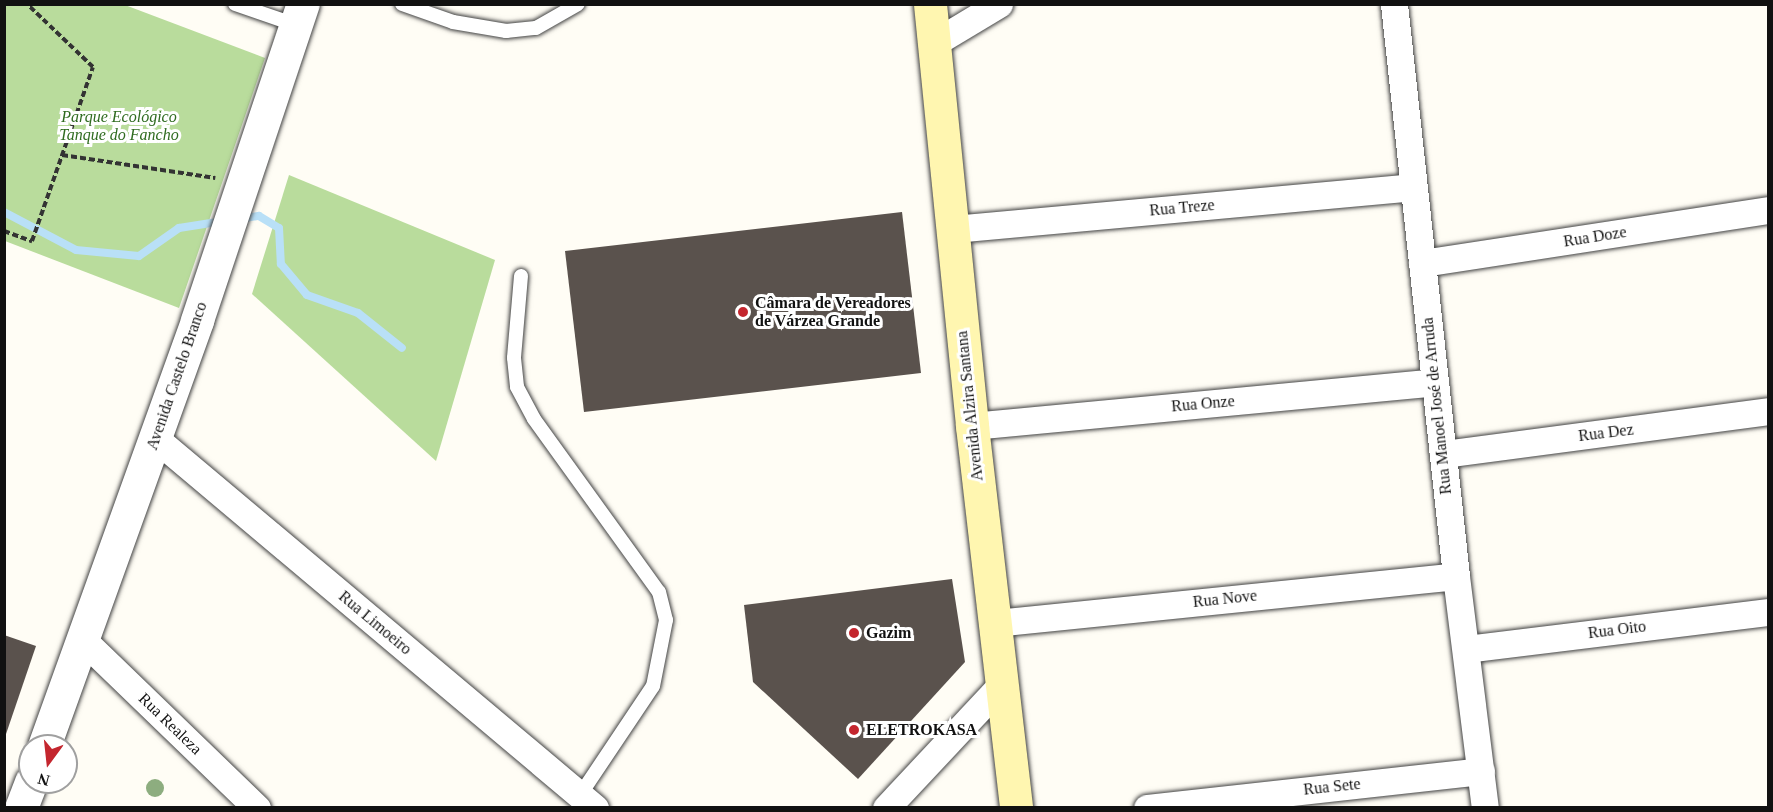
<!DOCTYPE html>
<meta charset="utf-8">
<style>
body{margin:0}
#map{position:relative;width:1773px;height:812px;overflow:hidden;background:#fffdf5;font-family:"Times New Roman",serif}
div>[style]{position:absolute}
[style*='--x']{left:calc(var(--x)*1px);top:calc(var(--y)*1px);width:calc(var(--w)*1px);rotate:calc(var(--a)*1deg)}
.forest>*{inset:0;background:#b9dc9c}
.stream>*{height:8px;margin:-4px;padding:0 4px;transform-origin:4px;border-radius:4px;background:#b9e0f7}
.building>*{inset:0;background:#5a524d}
.path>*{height:4px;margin-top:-2px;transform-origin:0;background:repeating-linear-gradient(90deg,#333 0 6px,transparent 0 9px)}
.roads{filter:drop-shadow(0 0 2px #444) drop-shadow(0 0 2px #444)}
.service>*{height:14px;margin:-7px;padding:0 7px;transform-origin:7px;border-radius:7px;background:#fff}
.minor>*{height:27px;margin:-13.5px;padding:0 13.5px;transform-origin:13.5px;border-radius:13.5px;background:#fff}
.tertiary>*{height:33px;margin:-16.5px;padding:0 16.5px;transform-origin:16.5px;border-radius:16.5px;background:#fff}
.secondary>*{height:33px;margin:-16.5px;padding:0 16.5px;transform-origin:16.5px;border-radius:16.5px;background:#fff6b0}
.trees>*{width:18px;height:18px;margin:-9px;border-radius:50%;background:#8dad7f}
.dots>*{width:16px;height:16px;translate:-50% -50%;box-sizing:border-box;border:3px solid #fff;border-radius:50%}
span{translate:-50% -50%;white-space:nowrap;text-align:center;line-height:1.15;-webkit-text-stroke:6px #fff;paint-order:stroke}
.park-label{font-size:16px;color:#2f6b1f;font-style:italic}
.street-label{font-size:16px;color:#111}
.poi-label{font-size:16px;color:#111;font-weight:700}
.left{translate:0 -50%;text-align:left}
.frame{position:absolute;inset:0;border:6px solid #111;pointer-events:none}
.north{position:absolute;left:18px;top:734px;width:60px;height:60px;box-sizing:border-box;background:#fff;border:2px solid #a0a0a0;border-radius:50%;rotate:195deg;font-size:16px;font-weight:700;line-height:24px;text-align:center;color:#111}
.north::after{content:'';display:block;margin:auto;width:21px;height:27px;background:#c4262e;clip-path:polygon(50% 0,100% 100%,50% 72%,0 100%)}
</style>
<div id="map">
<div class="forest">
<i style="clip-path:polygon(4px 5px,125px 5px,265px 58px,179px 308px,5px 241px)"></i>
<i style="clip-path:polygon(289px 175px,495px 260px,436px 461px,252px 294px)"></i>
</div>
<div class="stream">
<i style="--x:4;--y:212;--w:81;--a:27.8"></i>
<i style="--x:76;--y:250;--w:63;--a:5.4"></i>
<i style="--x:139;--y:256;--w:49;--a:-35"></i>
<i style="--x:179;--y:228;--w:45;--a:-9"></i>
<i style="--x:239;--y:219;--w:20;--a:-9"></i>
<i style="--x:259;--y:216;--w:23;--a:31"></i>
<i style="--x:279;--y:228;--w:36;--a:87"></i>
<i style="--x:281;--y:264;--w:40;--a:50"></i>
<i style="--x:307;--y:295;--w:54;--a:19.4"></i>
<i style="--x:358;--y:313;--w:56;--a:38.5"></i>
</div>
<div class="building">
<i style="clip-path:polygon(902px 212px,921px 373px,584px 412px,565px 251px)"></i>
<i style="clip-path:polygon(952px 579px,965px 662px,858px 779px,753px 682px,744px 605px)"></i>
<i style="clip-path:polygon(4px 635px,36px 646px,5px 737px,4px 737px)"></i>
</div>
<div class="path">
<i style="--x:62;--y:155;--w:155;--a:8.5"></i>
<i style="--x:4;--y:231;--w:30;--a:20"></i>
<i style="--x:32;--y:241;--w:184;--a:-70.7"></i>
<i style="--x:93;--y:67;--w:91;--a:-136.3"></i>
</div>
<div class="roads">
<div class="service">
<i style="--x:235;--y:4;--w:65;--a:19"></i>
<i style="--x:402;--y:4;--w:54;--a:19.4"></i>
<i style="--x:453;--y:22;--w:54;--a:9.6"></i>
<i style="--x:506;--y:31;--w:30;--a:-6"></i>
<i style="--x:536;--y:28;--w:48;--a:-29.7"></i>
<i style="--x:521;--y:276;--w:82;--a:94.9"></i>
<i style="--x:514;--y:358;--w:29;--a:84"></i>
<i style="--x:517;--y:387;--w:36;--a:62"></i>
<i style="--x:534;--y:419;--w:213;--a:54.2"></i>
<i style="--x:659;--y:592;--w:29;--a:76"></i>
<i style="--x:666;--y:620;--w:67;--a:101.1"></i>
<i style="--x:653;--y:686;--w:131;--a:123.8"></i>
</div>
<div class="minor">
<i style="--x:1394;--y:4;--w:575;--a:83.81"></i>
<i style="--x:1456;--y:576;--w:234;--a:82.9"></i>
<i style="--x:934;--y:43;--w:76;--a:-31"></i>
<i style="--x:953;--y:229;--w:461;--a:-5.2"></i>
<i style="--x:1422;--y:263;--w:350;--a:-8.7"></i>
<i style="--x:972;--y:426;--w:465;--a:-5.4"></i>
<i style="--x:155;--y:438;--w:575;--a:40.06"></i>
<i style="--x:1443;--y:454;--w:328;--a:-7.5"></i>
<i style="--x:995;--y:623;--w:463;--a:-5.8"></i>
<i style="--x:83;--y:640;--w:242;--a:44"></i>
<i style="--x:1466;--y:649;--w:304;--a:-7"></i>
<i style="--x:886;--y:808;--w:168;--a:-46.9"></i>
<i style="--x:1147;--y:808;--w:336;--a:-6.3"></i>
</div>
<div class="tertiary">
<i style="--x:44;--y:746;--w:453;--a:-70.2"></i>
<i style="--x:197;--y:320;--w:333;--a:-71.5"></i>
<i style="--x:21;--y:808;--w:28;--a:-69"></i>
</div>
<div class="secondary">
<i style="--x:930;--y:4;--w:424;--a:84.3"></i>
<i style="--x:972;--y:426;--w:385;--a:83.4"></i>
</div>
</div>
<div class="trees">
<i style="left:155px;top:788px"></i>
</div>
<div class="dots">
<i style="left:743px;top:312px;background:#c4262e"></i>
<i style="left:854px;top:633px;background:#c4262e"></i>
<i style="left:854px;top:730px;background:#c4262e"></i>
</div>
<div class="park-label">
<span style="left:119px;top:126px">Parque Ecológico<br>Tanque do Fancho</span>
</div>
<div class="street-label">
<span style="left:1182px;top:208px;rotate:-5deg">Rua Treze</span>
<span style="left:1595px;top:237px;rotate:-9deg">Rua Doze</span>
<span style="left:177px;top:376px;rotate:-71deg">Avenida Castelo Branco</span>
<span style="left:1203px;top:404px;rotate:-5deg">Rua Onze</span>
<span style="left:970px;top:406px;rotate:-96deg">Avenida Alzira Santana</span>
<span style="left:1437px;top:406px;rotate:-96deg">Rua Manoel José de Arruda</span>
<span style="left:1606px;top:433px;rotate:-7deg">Rua Dez</span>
<span style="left:1225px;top:599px;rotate:-6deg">Rua Nove</span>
<span style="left:375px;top:623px;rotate:40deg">Rua Limoeiro</span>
<span style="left:1617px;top:630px;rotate:-7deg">Rua Oito</span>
<span style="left:170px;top:724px;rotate:44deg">Rua Realeza</span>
<span style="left:1332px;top:787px;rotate:-6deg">Rua Sete</span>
</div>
<div class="poi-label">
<span class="left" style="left:755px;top:312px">Câmara de Vereadores<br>de Várzea Grande</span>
<span class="left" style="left:866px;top:633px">Gazim</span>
<span class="left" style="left:866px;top:730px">ELETROKASA</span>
</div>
<div class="frame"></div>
<div class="north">N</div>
</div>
